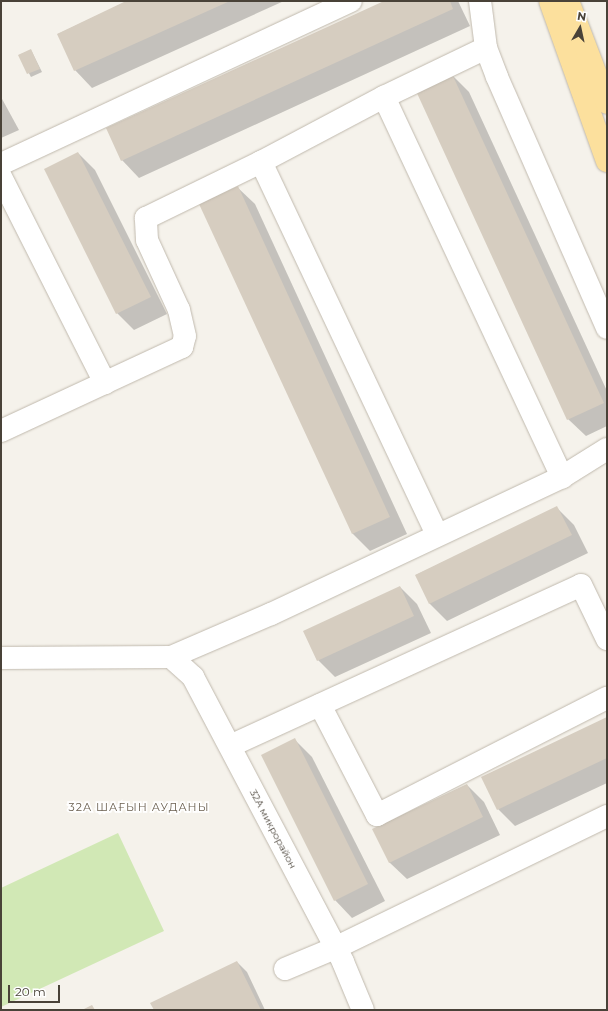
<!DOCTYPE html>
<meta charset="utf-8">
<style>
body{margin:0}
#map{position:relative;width:608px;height:1011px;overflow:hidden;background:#f5f2eb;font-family:Montserrat,sans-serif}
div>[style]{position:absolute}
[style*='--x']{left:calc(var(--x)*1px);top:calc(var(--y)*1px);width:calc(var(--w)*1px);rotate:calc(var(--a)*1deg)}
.green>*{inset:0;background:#d1e8b5}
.shadow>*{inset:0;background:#0003}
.building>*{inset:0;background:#d6cdc0}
.roads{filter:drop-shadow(0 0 1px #c0b9ad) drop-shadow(0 0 1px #c0b9ad)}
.minor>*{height:22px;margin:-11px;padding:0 11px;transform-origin:11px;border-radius:11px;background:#fff}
.major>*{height:22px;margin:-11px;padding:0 11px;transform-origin:11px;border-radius:11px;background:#fce09d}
span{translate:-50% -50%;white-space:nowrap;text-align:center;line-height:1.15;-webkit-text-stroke:3.5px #fff;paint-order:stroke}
.street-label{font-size:10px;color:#494238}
.neighbourhood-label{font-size:11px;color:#6b6050;letter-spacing:1px}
.frame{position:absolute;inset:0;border:2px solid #494238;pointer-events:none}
.north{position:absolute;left:560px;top:8px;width:40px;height:40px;-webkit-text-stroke:3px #fff;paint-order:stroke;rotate:9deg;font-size:11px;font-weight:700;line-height:16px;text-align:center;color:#494238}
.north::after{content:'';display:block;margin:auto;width:14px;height:18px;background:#494238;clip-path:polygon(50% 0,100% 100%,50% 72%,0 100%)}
.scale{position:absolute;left:8px;top:985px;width:52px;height:18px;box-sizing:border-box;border:2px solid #494238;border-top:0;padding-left:5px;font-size:12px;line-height:14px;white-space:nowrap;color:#494238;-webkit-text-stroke:3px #fff;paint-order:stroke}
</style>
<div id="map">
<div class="green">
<i style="clip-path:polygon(118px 833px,164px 931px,1px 1007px,1px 888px)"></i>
</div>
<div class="shadow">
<i style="clip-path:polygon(128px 1px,284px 1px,92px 88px,75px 70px,58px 34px)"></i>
<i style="clip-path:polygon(387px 1px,458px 1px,470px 26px,139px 178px,122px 160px)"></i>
<i style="clip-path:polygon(31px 50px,42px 72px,31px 77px,19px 55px)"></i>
<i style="clip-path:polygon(452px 75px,469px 92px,607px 391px,607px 426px,586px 436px,568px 419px)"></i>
<i style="clip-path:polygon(1px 97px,19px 130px,1px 138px)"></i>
<i style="clip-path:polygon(78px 153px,95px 170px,167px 314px,134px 330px,117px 313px)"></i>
<i style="clip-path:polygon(237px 187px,255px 204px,407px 534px,370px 551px,353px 534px,200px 204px)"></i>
<i style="clip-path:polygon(557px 508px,574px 525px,588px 553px,447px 621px,430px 604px,416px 575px)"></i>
<i style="clip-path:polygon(400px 587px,417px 604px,431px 633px,335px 677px,318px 660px)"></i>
<i style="clip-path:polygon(607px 718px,607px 783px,515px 826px,498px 809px)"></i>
<i style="clip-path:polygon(295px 740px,312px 757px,385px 901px,352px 918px,335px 900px)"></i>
<i style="clip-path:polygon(467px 785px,484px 802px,500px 835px,407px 879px,389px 862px)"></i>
<i style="clip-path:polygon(237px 962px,247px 972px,265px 1010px,155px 1010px)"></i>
</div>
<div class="building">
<i style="clip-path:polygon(126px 1px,230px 1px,74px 71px,57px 34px)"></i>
<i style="clip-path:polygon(384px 1px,450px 1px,453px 9px,121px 161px,106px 128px)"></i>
<i style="clip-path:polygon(31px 49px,40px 69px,27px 74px,18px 55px)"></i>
<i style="clip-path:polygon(452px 74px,604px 403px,567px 420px,416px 91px)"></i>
<i style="clip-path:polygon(78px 152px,151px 297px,116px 314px,44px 169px)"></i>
<i style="clip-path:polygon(238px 186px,390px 517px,352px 534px,199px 204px)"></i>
<i style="clip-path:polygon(557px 506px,572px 535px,429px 604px,415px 575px)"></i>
<i style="clip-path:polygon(400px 586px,414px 616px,317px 661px,303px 631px)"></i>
<i style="clip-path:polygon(607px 717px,607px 758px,497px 810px,481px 777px)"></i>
<i style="clip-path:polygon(295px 738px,368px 884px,334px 901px,261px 755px)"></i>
<i style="clip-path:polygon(467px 784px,483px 817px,389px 863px,372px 829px)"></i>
<i style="clip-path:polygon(237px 961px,261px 1010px,154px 1010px,150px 1003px)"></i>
<i style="clip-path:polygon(92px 1005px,95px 1010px,82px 1010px)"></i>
</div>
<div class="roads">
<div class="minor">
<i style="--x:480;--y:1;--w:47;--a:82.7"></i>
<i style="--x:486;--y:48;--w:31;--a:69"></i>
<i style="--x:497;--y:77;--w:274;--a:66.3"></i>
<i style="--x:384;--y:97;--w:113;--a:-25.7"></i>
<i style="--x:261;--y:162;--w:412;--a:64.7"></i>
<i style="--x:1;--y:164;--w:386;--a:-25"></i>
<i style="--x:1;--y:177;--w:231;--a:63.2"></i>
<i style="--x:1;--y:431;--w:200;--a:-24.9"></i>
<i style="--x:182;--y:347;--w:11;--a:-75"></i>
<i style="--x:185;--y:336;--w:27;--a:-103"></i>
<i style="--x:179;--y:310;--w:77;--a:-114.6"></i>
<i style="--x:147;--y:240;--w:22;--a:-93"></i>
<i style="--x:146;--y:218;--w:128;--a:-26"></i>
<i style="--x:261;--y:162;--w:139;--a:-27.9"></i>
<i style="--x:384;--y:97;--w:420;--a:64.9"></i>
<i style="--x:171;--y:657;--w:30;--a:42"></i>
<i style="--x:193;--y:677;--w:322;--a:62.2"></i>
<i style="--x:343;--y:962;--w:52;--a:67.4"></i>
<i style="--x:1;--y:658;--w:170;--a:-0.3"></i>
<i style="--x:171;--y:657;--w:109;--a:-23.3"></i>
<i style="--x:271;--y:614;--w:322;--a:-25.2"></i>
<i style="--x:562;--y:477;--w:53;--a:-31.9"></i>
<i style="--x:320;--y:705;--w:124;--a:62.6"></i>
<i style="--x:377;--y:815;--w:258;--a:-27"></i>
<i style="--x:230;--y:746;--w:386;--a:-24.6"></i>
<i style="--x:581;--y:585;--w:60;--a:64.3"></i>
<i style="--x:285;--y:969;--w:54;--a:-22.8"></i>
<i style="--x:335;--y:948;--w:302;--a:-25.9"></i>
</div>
<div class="major">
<i style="--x:550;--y:1;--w:170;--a:70.4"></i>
<i style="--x:568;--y:1;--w:109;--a:69.1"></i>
</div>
</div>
<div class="street-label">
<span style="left:273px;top:829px;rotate:62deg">32А микрорайон</span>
</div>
<div class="neighbourhood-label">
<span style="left:139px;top:807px">32А ШАҒЫН АУДАНЫ</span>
</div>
<div class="frame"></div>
<div class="north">N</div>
<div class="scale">20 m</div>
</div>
